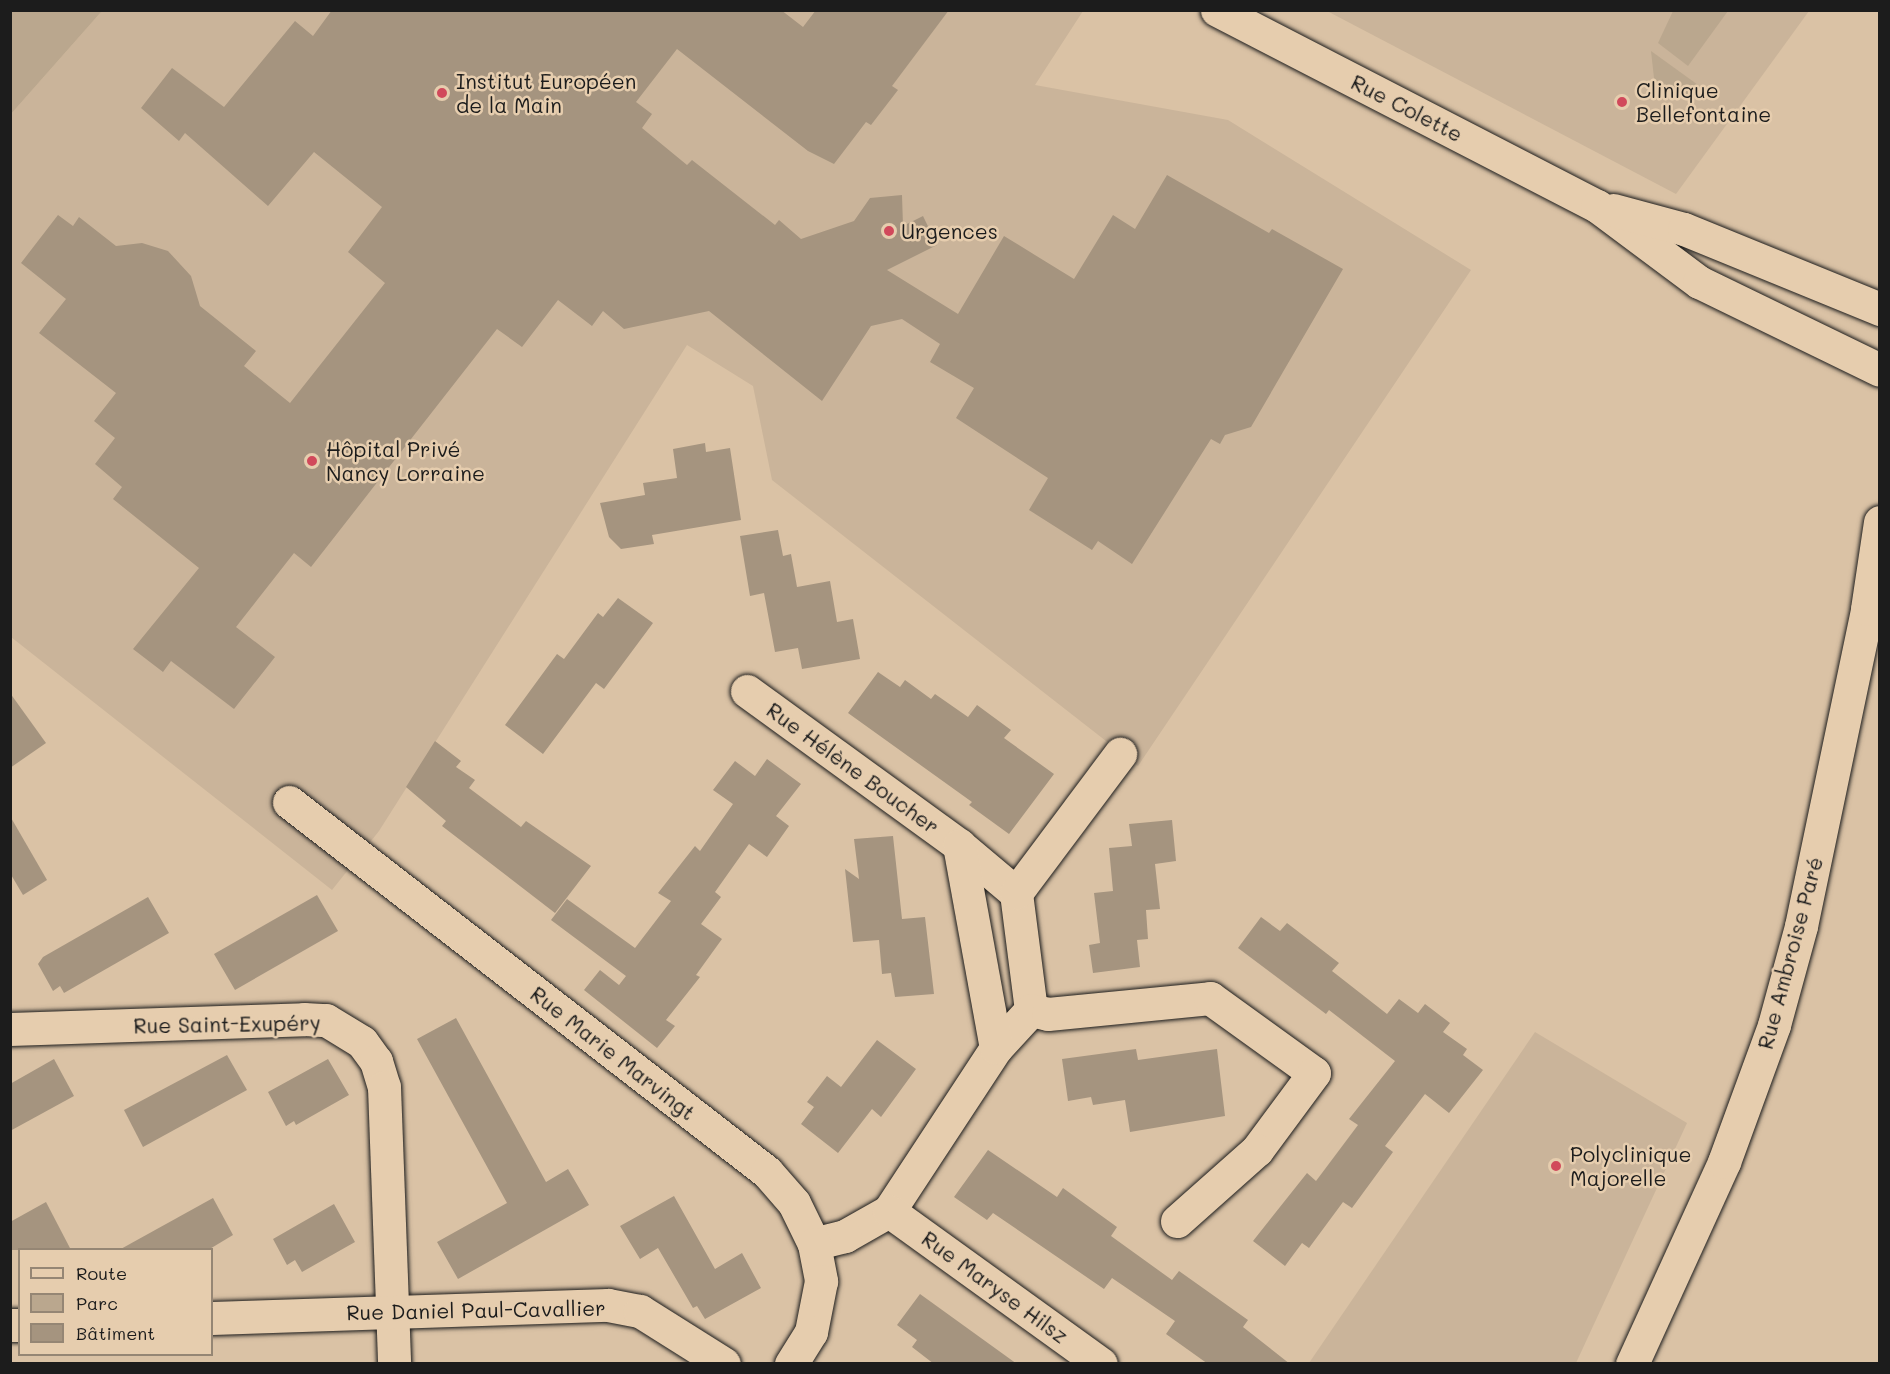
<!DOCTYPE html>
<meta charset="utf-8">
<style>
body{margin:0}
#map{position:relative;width:1890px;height:1374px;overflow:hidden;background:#dac2a5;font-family:Mali,sans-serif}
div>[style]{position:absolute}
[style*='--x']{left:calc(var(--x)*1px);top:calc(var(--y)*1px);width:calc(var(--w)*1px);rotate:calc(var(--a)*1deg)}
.built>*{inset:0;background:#cab49a}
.green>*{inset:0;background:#baa78e}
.building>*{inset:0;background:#a5947f}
.roads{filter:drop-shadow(0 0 2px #1c1c1c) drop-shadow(0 0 2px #1c1c1c)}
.minor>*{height:33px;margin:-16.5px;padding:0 16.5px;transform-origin:16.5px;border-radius:16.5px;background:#e6cdae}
.dots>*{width:16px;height:16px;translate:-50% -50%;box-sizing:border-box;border:3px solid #e6cdae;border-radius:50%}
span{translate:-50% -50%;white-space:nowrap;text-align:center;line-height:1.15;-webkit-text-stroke:5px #e6cdae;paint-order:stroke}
.poi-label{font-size:21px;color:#1c1c1c}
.left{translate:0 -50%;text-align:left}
.street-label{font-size:21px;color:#1c1c1c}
.frame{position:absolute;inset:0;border:12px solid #1c1c1c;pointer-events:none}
.legend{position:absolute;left:18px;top:1248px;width:195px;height:108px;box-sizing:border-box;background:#e6cdae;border:2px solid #958674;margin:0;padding:8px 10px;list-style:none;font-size:18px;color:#1c1c1c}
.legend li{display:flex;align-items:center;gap:12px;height:30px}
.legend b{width:30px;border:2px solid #958674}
</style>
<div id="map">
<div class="built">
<i style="clip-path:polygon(102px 11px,1083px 11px,1035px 85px,1228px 120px,1471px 270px,1138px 766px,772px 480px,753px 386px,687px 345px,379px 831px,332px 890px,11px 637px,11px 114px)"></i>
<i style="clip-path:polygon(1327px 11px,1809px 11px,1676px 194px)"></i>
<i style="clip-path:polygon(1535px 1032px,1687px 1123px,1576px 1363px,1309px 1363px)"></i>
</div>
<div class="green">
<i style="clip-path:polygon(11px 10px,102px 11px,11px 114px,10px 11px)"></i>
<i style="clip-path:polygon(1673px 11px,1728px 11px,1688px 66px,1658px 43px)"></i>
<i style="clip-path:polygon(1651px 51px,1705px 90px,1686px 97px,1664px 90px,1654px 78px)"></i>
</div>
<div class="building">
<i style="clip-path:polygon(332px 10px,781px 10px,803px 27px,816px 10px,949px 10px,892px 86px,898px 90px,871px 125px,866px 122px,834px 164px,808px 151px,677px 49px,636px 102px,652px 114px,642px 128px,687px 165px,692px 160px,775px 225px,779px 220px,801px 239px,854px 221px,870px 198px,902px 195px,903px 226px,923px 216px,937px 245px,887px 270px,958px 314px,1004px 236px,1074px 279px,1113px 215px,1135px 229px,1167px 175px,1269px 233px,1272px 229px,1343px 269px,1251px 427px,1225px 435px,1220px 444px,1211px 439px,1132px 564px,1098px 541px,1092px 550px,1029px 510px,1048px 478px,956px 418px,974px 388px,930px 362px,940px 344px,902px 319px,871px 326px,822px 401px,709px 311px,624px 329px,603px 311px,592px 326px,558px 300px,522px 347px,497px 329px,311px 567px,294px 553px,236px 627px,275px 657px,234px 709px,171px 661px,163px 672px,133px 649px,199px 568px,113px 499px,122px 487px,95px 464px,115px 438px,94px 421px,116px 393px,39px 333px,66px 299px,21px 263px,58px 215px,73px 226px,79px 217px,116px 246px,142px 243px,168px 251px,191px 276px,200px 306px,256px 351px,244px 366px,290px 403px,385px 283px,348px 252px,382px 207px,314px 152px,268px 206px,185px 133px,179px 141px,141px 108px,172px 68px,224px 107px,295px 21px,313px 36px)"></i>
<i style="clip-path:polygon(705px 443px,706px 452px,730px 448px,741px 520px,652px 535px,654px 544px,621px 549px,609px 537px,600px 503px,645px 495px,643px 483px,677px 478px,673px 449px)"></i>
<i style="clip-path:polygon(778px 530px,783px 556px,791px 554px,797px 587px,830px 581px,837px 622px,853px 619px,860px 659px,802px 669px,798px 648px,775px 652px,764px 593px,750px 596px,740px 536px)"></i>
<i style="clip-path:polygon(618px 598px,653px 623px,604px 689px,596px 683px,543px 754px,505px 725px,557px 654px,564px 659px,598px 613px,603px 617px)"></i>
<i style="clip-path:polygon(878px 672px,900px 687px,905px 680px,931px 699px,935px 694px,968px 717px,977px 705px,1011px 730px,1004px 738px,1054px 774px,1009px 834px,969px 805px,972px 802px,848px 713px)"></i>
<i style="clip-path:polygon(10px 693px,46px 743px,10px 768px)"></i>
<i style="clip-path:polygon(435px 741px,461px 761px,456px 767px,475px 780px,469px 788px,521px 827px,526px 821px,591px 866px,555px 913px,442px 826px,446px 821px,406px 787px)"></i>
<i style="clip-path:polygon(767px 759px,801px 784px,776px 816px,789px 826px,767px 857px,749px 844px,715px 892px,721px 897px,701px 924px,722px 939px,696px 975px,700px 977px,666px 1020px,675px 1026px,657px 1048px,584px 990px,600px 970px,619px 985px,626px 976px,551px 920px,567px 899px,635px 948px,671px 901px,658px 893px,695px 846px,700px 851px,733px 804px,713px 790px,735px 761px,755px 776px)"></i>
<i style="clip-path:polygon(10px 816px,47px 880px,23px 895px,10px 873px)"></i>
<i style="clip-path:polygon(1172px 820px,1176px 861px,1155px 864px,1160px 909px,1146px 910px,1148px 939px,1137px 940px,1140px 967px,1093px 973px,1089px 945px,1100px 943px,1094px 893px,1113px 891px,1109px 848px,1132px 846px,1129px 824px)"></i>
<i style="clip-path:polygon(893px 836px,902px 919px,925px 917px,934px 994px,895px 997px,891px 973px,882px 974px,879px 940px,853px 942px,845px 869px,859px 879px,854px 839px)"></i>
<i style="clip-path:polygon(317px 895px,338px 931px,235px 990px,214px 954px)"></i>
<i style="clip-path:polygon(148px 897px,169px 933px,64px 993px,60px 986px,53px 991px,38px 964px,43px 957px)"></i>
<i style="clip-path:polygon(1261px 917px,1280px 931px,1287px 923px,1339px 963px,1332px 971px,1387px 1014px,1399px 999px,1418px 1013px,1425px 1004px,1450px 1023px,1443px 1032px,1467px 1049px,1463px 1055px,1483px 1070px,1449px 1113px,1425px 1094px,1385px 1146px,1393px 1152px,1352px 1208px,1343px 1202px,1309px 1248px,1302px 1243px,1285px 1266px,1253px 1241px,1307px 1173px,1316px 1181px,1358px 1125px,1349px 1119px,1395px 1061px,1329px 1010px,1326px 1014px,1238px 948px)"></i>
<i style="clip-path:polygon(456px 1018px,546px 1182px,568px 1169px,589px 1205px,458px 1279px,437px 1242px,507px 1203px,417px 1039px)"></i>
<i style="clip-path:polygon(877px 1040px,916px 1069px,881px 1117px,872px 1109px,838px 1153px,801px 1124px,814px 1107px,807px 1102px,827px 1076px,841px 1087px)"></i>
<i style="clip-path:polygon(1136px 1049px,1138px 1060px,1217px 1049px,1225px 1116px,1130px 1132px,1125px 1100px,1093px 1105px,1091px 1097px,1068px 1101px,1062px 1059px)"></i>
<i style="clip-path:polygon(227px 1055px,247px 1090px,143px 1147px,124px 1110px)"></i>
<i style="clip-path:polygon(54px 1059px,74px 1096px,10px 1131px,10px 1084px)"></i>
<i style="clip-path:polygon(328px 1059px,349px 1095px,296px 1125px,294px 1121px,286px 1126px,268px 1092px)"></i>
<i style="clip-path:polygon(988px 1150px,1057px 1197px,1063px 1188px,1117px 1227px,1111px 1236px,1172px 1280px,1179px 1271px,1248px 1320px,1243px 1327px,1290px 1364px,1208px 1364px,1166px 1334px,1175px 1321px,1112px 1278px,1104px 1289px,993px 1213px,987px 1220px,954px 1197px)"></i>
<i style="clip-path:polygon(674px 1196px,715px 1269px,742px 1253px,761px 1288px,705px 1319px,697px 1306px,693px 1308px,658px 1248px,640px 1259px,620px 1226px)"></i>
<i style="clip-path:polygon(213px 1198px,233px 1235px,208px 1250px,119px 1250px)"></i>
<i style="clip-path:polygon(46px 1202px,71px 1250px,10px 1250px,10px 1222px)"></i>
<i style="clip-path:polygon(334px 1204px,355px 1242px,302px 1272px,295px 1260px,287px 1265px,273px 1239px)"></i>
<i style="clip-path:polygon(920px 1294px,1017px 1364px,934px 1364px,912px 1347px,917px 1340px,897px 1325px)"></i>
</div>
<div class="roads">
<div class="minor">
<i style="--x:1217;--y:10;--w:428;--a:27.3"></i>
<i style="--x:1597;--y:206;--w:127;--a:36.7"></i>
<i style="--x:1699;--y:282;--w:201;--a:25.9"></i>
<i style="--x:1613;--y:210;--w:73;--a:15"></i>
<i style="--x:1684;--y:229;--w:212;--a:22.2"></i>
<i style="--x:747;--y:691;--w:262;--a:36"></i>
<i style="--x:959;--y:845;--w:75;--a:40.1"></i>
<i style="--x:1016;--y:893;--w:118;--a:82.7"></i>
<i style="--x:1031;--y:1010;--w:52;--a:132.6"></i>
<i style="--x:996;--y:1048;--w:195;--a:123.3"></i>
<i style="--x:889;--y:1211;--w:51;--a:150.4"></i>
<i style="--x:845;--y:1236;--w:32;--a:166"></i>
<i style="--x:289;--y:802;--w:604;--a:37.74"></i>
<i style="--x:767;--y:1172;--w:41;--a:48.9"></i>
<i style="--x:794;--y:1203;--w:46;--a:64"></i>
<i style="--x:814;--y:1244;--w:38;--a:79"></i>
<i style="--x:821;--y:1281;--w:52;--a:101.1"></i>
<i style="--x:811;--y:1332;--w:38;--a:122"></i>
<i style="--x:959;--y:845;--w:206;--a:79.7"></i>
<i style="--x:1016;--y:893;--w:174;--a:-53.2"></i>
<i style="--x:1031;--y:1010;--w:17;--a:13"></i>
<i style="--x:1048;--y:1014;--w:163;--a:-5.6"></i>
<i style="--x:1210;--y:998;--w:128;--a:35.8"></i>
<i style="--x:1314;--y:1073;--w:96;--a:126.5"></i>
<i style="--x:1257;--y:1150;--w:107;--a:138.4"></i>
<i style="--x:10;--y:1029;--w:294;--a:-1.9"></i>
<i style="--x:304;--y:1019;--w:22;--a:3"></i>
<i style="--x:326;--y:1020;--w:42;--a:31.4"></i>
<i style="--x:362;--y:1042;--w:24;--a:54"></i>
<i style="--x:376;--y:1061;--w:27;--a:73"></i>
<i style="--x:384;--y:1087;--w:277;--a:87.9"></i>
<i style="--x:889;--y:1211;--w:261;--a:35.8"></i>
<i style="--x:212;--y:1318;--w:396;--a:-1.9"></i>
<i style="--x:608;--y:1305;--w:33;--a:11"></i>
<i style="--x:640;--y:1311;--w:99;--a:32.2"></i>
<i style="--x:10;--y:1325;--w:10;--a:0"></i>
<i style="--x:1632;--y:1364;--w:222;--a:-65.5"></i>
<i style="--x:1724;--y:1162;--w:146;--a:-69.9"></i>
<i style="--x:1774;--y:1025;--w:103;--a:-74.7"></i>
<i style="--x:1801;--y:926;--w:324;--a:-78.2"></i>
<i style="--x:1867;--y:609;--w:88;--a:-81.5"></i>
</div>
</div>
<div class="dots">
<i style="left:442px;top:93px;background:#d1495b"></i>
<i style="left:1622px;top:102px;background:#d1495b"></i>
<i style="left:889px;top:231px;background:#d1495b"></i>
<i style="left:312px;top:461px;background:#d1495b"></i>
<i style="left:1556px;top:1166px;background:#d1495b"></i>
</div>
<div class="poi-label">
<span class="left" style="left:456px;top:93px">Institut Européen<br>de la Main</span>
<span class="left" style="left:1636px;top:102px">Clinique<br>Bellefontaine</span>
<span class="left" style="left:901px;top:231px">Urgences</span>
<span class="left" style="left:326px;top:461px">Hôpital Privé<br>Nancy Lorraine</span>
<span class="left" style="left:1570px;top:1166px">Polyclinique<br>Majorelle</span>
</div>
<div class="street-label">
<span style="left:1407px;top:108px;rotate:27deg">Rue Colette</span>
<span style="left:853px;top:768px;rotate:36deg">Rue Hélène Boucher</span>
<span style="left:1790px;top:953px;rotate:-75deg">Rue Ambroise Paré</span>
<span style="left:227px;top:1024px;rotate:-1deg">Rue Saint-Exupéry</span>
<span style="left:613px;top:1053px;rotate:38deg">Rue Marie Marvingt</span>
<span style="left:995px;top:1287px;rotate:36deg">Rue Maryse Hilsz</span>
<span style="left:476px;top:1310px;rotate:-1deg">Rue Daniel Paul-Cavallier</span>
</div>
<div class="frame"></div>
<ul class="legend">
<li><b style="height:8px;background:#e6cdae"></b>Route</li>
<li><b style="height:16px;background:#baa78e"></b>Parc</li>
<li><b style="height:16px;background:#a5947f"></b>Bâtiment</li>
</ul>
</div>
